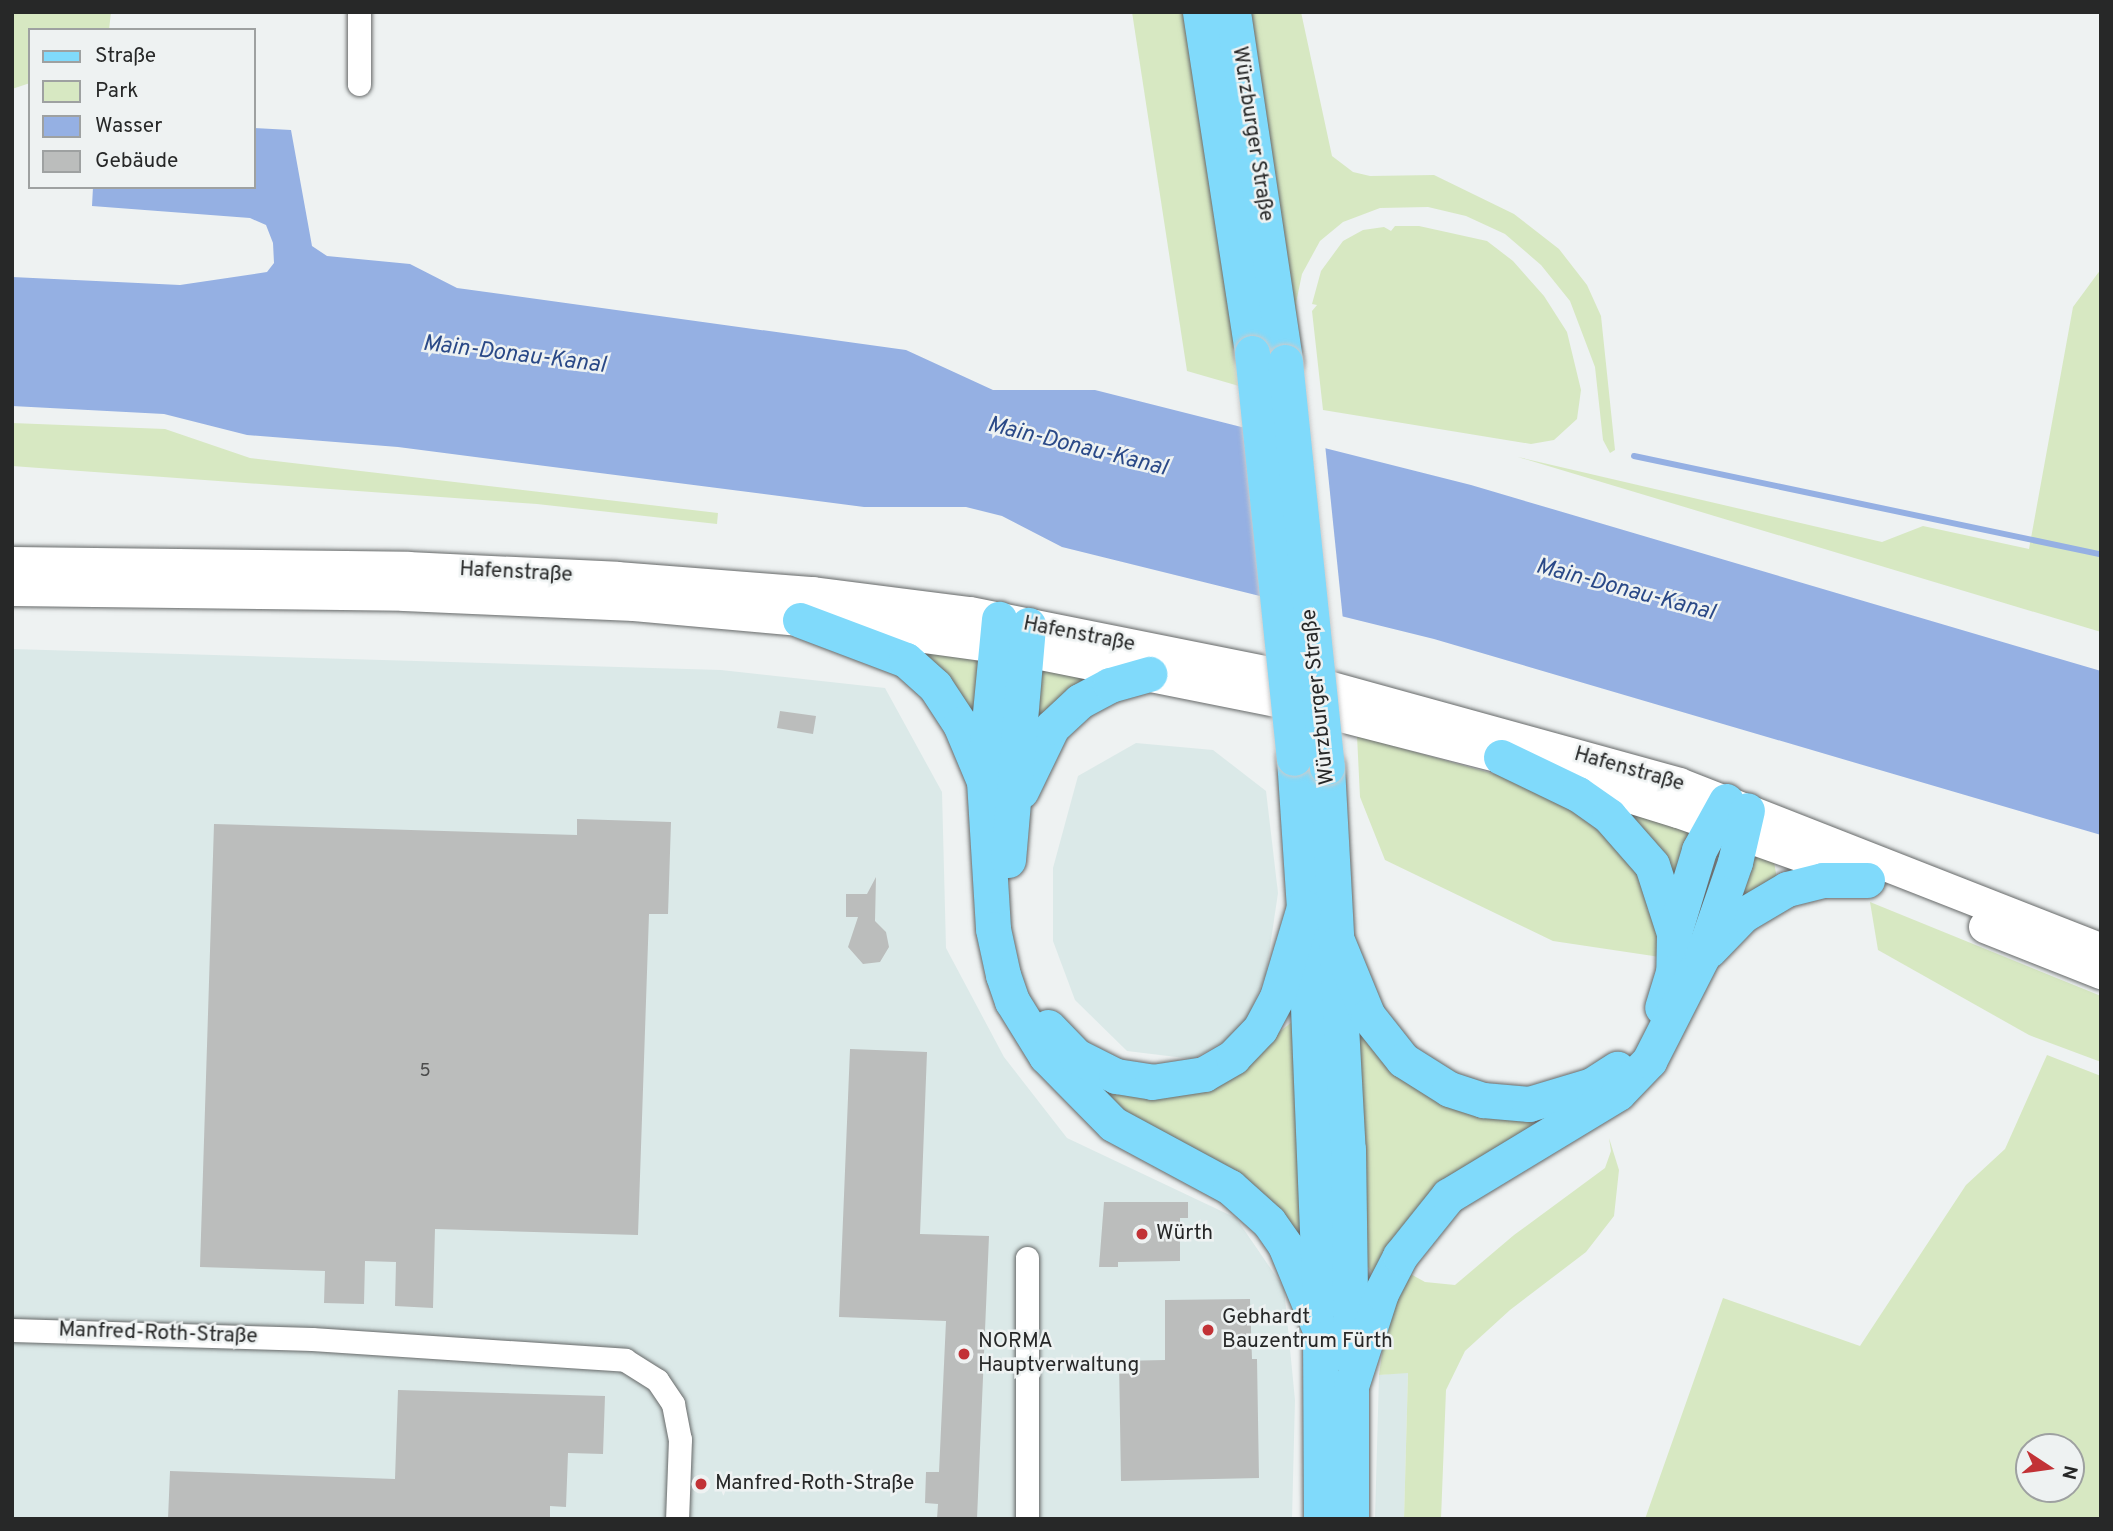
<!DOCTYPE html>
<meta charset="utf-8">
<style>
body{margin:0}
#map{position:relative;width:2113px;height:1531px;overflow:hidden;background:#eef2f2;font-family:Overpass,sans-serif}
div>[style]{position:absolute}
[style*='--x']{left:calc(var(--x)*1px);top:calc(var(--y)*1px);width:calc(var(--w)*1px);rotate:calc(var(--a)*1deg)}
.built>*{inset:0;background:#dbe9e8}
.green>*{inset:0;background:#d7e8c2}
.water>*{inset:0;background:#95b0e3}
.pier>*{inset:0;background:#eef2f2}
.stream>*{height:6px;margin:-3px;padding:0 3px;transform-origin:3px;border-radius:3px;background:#95b0e3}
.building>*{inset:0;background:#bbbdbc}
.roads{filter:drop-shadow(0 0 2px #666969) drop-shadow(0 0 2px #666969)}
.minor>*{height:23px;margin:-11.5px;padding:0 11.5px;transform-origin:11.5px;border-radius:11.5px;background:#fff}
.secondary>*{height:32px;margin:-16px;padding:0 16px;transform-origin:16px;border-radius:16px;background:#fff}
.primary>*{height:35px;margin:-17.5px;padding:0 17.5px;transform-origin:17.5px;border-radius:17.5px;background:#80dafb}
.bridges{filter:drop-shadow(0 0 2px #cbcbcb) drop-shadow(0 0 2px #cbcbcb)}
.primary-bridge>*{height:35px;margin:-17.5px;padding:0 17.5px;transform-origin:17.5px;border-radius:17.5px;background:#80dafb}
.dots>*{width:19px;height:19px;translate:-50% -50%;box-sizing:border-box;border:4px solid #eef2f2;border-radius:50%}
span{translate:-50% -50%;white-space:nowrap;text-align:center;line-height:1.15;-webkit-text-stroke:5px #eef2f2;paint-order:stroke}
.number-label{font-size:18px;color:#4c4d4d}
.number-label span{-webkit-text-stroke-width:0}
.street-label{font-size:21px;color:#272828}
.poi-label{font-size:21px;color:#272828}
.left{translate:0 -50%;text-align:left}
.water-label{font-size:23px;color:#2a4987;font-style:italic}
.frame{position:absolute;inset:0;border:14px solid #272828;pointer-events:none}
.legend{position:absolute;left:28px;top:28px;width:228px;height:161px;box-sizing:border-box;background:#eef2f2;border:2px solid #9ea1a1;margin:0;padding:9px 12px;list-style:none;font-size:21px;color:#272828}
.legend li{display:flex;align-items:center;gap:14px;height:35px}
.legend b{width:35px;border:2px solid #9ea1a1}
.north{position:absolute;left:2015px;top:1433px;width:70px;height:70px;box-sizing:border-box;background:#eef2f2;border:2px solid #9ea1a1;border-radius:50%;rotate:103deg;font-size:19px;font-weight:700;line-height:28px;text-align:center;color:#272828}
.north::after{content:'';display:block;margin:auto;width:24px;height:32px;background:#c23236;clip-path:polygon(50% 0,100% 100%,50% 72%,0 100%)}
</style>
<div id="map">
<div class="built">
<i style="clip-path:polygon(12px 649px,721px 670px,885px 688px,942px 792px,946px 948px,1004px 1057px,1067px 1138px,1236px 1218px,1284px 1288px,1295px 1400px,1292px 1519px,12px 1519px)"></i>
<i style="clip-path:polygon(1136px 743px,1213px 750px,1266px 791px,1278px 893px,1266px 974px,1242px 1031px,1193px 1059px,1127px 1051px,1075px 1000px,1053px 941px,1053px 868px,1078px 776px)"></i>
<i style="clip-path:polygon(1408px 1372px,1404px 1519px,1375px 1519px,1379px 1375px)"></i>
</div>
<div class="green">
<i style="clip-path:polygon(12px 12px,111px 12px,109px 30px,30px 30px,30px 83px,12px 89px)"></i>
<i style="clip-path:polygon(1132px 12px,1184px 12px,1212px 175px,1239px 386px,1187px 371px)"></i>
<i style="clip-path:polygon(1249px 12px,1301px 12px,1332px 156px,1353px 172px,1370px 176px,1434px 175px,1514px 214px,1559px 249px,1587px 285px,1601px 316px,1615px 450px,1610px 453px,1603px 440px,1595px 367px,1570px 301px,1541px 265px,1505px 234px,1466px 216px,1428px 207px,1380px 208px,1343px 222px,1320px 241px,1302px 274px,1296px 303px,1298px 343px)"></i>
<i style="clip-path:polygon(1395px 226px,1419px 226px,1487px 241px,1513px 261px,1544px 296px,1567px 332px,1581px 390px,1577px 419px,1554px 440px,1531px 444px,1323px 410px,1312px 311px,1317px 305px,1312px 304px,1321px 271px,1343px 241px,1363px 230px,1384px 227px,1391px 231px)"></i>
<i style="clip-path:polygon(2101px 269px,2101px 632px,1518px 457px,1882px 542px,1923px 526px,2029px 549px,2073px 307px)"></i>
<i style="clip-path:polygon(12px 423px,165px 429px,250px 458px,718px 513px,717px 524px,537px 504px,12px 466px)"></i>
<i style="clip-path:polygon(919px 650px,978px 661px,980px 726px)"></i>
<i style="clip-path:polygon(1044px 669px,1093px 678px,1032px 727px,1040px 671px)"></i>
<i style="clip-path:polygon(1357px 736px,1498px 775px,1561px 803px,1610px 839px,1639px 875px,1653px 904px,1647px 910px,1660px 923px,1660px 957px,1553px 941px,1385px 860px,1360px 797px)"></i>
<i style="clip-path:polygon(1618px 805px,1692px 827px,1681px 889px)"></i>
<i style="clip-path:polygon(1772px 851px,1778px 884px,1737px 906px,1745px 854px)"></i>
<i style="clip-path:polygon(1870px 902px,2101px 996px,2101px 1062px,2029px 1035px,1878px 950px)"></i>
<i style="clip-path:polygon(1292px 1022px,1302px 1232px,1295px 1232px,1141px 1129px,1106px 1095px,1108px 1091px,1260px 1047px)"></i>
<i style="clip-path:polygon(1365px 1033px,1532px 1123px,1531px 1132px,1374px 1275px,1365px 1263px,1357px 1037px)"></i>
<i style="clip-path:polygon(evenodd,2047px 1055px,2101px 1076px,2101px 1519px,1645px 1519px,1723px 1298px,1860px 1346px,1966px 1185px,2005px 1149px,2047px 1055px,2029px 1447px,2071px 1447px,2071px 1489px,2029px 1489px,2029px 1447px)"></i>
<i style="clip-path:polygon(1609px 1138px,1619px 1170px,1614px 1216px,1586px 1252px,1510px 1310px,1465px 1351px,1446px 1390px,1441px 1519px,1404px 1519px,1408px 1373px,1379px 1375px,1387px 1319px,1407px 1272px,1425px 1282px,1455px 1285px,1514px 1235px,1605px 1168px,1611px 1151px)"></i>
</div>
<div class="water">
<i style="clip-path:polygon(254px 128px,291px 130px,312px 246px,327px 256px,410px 264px,457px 288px,906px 350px,993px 390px,1095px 390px,1471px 485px,2101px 671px,2101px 835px,1434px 639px,1062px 547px,1002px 516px,966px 507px,864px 507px,398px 447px,247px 435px,164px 414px,12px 406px,12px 277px,180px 285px,267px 272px,274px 263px,273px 243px,266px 225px,250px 218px,92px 206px,93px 187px,254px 187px)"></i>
</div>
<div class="pier">
<i style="clip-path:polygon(1243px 424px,1325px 444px,1343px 620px,1262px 600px)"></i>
</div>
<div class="stream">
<i style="--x:1634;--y:456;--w:477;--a:11.9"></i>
</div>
<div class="building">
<i style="clip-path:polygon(780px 711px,816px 716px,813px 734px,777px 728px)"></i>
<i style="clip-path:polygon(577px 819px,671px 822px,668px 914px,649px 914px,638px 1235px,435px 1229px,433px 1308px,395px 1306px,396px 1262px,365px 1261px,364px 1304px,324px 1303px,325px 1271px,200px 1267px,214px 824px,577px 835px)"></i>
<i style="clip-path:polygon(876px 877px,875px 921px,886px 932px,889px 947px,880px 962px,863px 964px,848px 947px,858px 917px,846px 917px,846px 894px,867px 894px)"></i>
<i style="clip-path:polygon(850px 1049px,927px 1052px,920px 1234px,989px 1236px,977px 1519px,937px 1519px,938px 1504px,925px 1503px,926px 1472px,939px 1472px,946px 1321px,839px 1317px)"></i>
<i style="clip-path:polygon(1104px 1202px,1188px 1202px,1188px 1218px,1180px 1218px,1180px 1261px,1118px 1262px,1118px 1267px,1099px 1267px)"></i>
<i style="clip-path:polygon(1250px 1299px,1252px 1359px,1257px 1359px,1259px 1478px,1121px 1481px,1119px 1361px,1165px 1360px,1165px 1300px)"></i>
<i style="clip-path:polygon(398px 1390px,605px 1396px,603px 1454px,568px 1453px,566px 1507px,550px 1506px,550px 1519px,168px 1519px,170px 1471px,395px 1479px)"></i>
</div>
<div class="roads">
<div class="minor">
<i style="--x:359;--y:12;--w:72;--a:90"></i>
<i style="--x:1027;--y:1258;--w:261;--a:90"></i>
<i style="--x:12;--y:1330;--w:300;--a:1.7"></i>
<i style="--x:312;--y:1339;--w:314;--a:3.8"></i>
<i style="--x:625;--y:1360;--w:38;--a:32"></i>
<i style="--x:657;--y:1380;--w:29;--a:56"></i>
<i style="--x:673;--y:1404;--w:36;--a:79"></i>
<i style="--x:680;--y:1439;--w:80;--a:92.1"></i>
</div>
<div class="secondary">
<i style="--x:12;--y:563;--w:396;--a:0.7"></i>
<i style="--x:408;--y:568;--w:209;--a:2.7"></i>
<i style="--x:617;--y:578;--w:197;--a:4.4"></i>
<i style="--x:813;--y:593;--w:158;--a:7.3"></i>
<i style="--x:970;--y:613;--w:336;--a:11.3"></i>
<i style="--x:1299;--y:679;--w:394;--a:15.4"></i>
<i style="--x:1679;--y:784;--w:453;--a:21.4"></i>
<i style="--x:12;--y:590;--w:392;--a:0.7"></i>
<i style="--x:404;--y:595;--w:230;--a:2.5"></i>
<i style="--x:634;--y:605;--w:167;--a:5.2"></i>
<i style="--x:800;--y:620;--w:228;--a:7.8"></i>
<i style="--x:1026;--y:651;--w:286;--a:11.3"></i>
<i style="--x:1306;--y:707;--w:201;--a:14.4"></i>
<i style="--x:1501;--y:757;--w:185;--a:17.3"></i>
<i style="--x:1678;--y:812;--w:196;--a:19.6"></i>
<i style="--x:1985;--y:927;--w:125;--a:21.6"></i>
</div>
<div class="primary">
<i style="--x:1200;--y:12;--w:345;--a:81.3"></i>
<i style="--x:1233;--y:12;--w:354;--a:81.5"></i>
<i style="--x:800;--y:620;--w:113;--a:20.7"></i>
<i style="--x:906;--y:660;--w:39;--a:42"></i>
<i style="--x:935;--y:686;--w:45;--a:56.7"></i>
<i style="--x:960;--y:724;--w:62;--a:67.2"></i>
<i style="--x:984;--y:781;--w:148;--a:86.5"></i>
<i style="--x:993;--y:929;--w:47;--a:77.7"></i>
<i style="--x:1003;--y:975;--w:28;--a:71"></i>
<i style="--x:1012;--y:1001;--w:65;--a:58.3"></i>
<i style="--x:1046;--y:1056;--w:95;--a:45.4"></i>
<i style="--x:1113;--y:1124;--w:133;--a:28.3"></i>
<i style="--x:1230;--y:1187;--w:52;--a:41.9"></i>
<i style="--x:1269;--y:1222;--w:28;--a:55"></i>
<i style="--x:1285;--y:1245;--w:92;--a:67.6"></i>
<i style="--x:1320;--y:1330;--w:189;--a:89.7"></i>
<i style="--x:1501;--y:757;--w:85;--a:25.7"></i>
<i style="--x:1578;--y:794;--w:38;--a:35"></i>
<i style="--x:1609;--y:816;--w:65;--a:48.7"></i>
<i style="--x:1652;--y:865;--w:71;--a:72.1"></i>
<i style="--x:1674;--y:933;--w:39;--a:91"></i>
<i style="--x:1673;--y:972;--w:37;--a:107"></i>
<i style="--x:1294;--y:758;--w:149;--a:86.2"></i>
<i style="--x:1304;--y:907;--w:398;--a:87.7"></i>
<i style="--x:1327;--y:767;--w:383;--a:86.9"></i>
<i style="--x:1348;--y:1149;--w:209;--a:89.2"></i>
<i style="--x:984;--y:775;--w:157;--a:-84.5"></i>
<i style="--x:1021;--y:791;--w:71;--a:-64.2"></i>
<i style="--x:1052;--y:727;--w:38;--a:-43"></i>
<i style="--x:1080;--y:701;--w:34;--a:-28"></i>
<i style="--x:1110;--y:685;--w:41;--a:-15.8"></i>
<i style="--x:1008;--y:860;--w:236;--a:-85.1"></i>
<i style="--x:1674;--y:933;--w:87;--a:-73.2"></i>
<i style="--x:1699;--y:850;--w:56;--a:-61.1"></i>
<i style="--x:1338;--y:943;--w:79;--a:67.7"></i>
<i style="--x:1368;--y:1016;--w:56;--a:51.5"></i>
<i style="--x:1403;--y:1060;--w:54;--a:32.2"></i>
<i style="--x:1449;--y:1089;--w:36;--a:18"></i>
<i style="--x:1483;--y:1100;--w:46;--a:5"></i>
<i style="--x:1529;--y:1104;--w:66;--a:-16.8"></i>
<i style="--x:1592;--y:1085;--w:30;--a:-33"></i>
<i style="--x:1709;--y:950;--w:49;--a:-45.8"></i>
<i style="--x:1743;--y:915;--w:51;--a:-30.6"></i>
<i style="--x:1787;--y:889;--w:37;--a:-14"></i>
<i style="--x:1823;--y:880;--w:44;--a:0"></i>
<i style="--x:1048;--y:1027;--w:40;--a:46"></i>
<i style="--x:1076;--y:1056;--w:45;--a:26.6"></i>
<i style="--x:1116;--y:1076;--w:36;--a:9"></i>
<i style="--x:1152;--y:1082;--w:53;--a:-8.7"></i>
<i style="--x:1204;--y:1074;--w:34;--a:-30"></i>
<i style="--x:1233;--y:1057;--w:39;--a:-46"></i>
<i style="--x:1260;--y:1029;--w:36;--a:-62"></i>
<i style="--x:1277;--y:997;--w:94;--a:-73.3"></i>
<i style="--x:1351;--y:1519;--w:133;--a:-90"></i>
<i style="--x:1351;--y:1386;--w:98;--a:-72.1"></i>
<i style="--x:1381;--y:1293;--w:42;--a:-62.8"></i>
<i style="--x:1400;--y:1256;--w:77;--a:-51.3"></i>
<i style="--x:1448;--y:1196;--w:199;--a:-31.2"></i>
<i style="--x:1618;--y:1093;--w:45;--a:-45.9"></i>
<i style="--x:1649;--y:1061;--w:117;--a:-63"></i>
<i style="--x:1702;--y:957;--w:101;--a:-70.8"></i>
<i style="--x:1735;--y:862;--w:53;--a:-77"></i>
</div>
</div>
<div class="bridges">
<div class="primary-bridge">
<i style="--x:1252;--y:353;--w:407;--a:84.1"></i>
<i style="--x:1285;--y:362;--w:407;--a:84.1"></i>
</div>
</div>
<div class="dots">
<i style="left:1142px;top:1234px;background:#c23236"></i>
<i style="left:1208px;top:1330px;background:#c23236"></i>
<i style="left:964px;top:1354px;background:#c23236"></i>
<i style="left:701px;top:1484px;background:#c23236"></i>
</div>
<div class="number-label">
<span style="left:425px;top:1072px">5</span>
</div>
<div class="street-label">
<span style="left:1252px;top:134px;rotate:81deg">Würzburger Straße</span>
<span style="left:516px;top:573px;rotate:3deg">Hafenstraße</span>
<span style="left:1079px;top:635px;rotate:11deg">Hafenstraße</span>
<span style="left:1319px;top:697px;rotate:-96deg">Würzburger Straße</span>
<span style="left:1629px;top:770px;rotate:16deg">Hafenstraße</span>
<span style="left:158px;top:1334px;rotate:2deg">Manfred-Roth-Straße</span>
</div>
<div class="poi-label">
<span class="left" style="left:1156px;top:1234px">Würth</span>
<span class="left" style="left:1222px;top:1330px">Gebhardt<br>Bauzentrum Fürth</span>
<span class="left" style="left:978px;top:1354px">NORMA<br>Hauptverwaltung</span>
<span class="left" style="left:715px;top:1484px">Manfred-Roth-Straße</span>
</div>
<div class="water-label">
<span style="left:514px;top:356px;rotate:7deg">Main-Donau-Kanal</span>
<span style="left:1077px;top:448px;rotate:14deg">Main-Donau-Kanal</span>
<span style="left:1625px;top:591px;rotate:15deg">Main-Donau-Kanal</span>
</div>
<div class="frame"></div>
<ul class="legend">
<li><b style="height:9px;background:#80dafb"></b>Straße</li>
<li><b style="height:19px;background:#d7e8c2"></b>Park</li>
<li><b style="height:19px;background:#95b0e3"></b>Wasser</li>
<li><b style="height:19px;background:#bbbdbc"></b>Gebäude</li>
</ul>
<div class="north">N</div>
</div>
